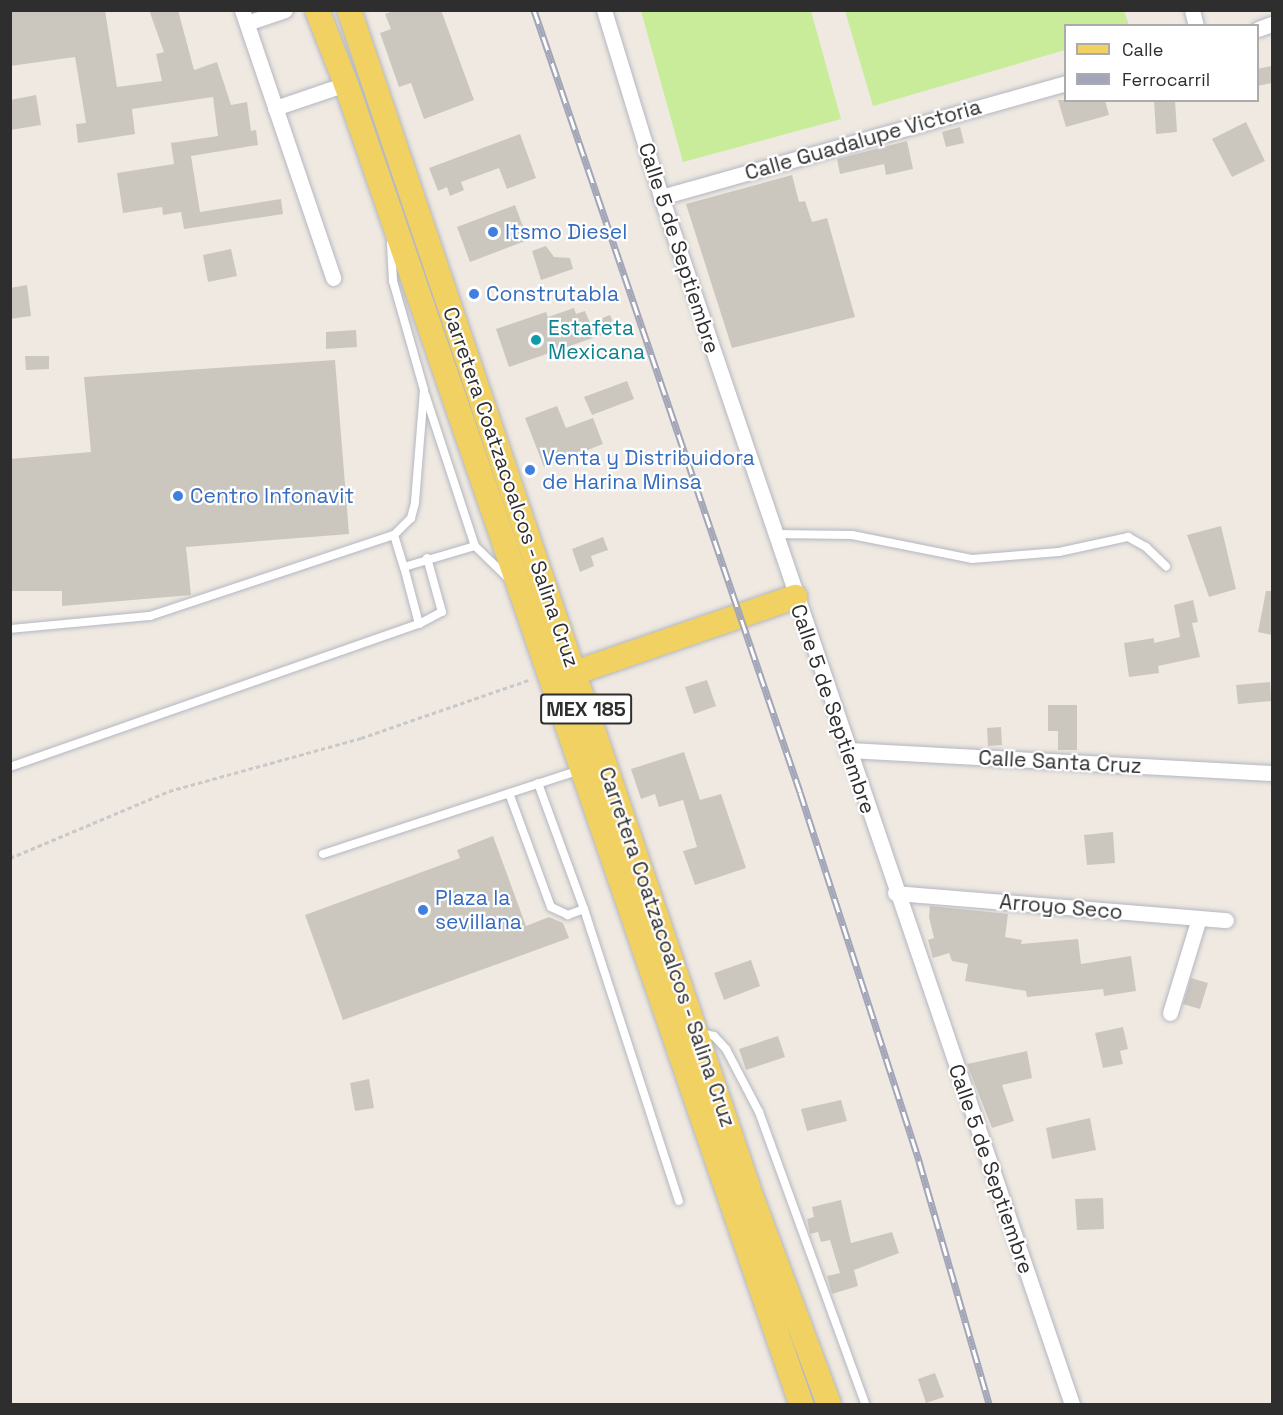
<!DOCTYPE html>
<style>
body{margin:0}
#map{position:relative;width:1283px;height:1415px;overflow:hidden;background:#efe9e1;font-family:"Space Grotesk",sans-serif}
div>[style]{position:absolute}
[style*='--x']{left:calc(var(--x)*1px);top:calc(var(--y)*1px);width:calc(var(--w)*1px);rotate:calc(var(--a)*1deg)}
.pitch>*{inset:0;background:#c9ec9a}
.building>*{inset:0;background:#cbc7bf}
.path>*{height:3px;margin-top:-1.5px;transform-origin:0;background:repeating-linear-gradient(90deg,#c9c9c9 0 4.5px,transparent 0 7.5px)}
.roads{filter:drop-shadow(0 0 2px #b4b7c1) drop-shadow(0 0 2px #b4b7c1)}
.service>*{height:8px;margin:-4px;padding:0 4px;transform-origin:4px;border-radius:4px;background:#fff}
.minor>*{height:15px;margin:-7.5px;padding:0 7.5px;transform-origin:7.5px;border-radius:7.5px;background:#fff}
.primary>*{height:24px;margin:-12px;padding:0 12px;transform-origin:12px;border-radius:12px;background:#f2d163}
.rail>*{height:7px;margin-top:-3.5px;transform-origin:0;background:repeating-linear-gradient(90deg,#fff 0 14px,#a3a6b8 0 28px);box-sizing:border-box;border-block:2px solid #a3a6b8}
.dots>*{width:16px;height:16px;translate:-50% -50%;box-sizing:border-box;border:3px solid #fff;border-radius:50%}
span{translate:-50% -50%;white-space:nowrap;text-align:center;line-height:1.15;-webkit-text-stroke:4.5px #fff;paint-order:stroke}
.shield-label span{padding:2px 4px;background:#fff;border:2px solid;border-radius:4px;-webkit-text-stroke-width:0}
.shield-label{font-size:20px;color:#2e2e2e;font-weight:700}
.street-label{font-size:21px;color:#2e2e2e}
.shop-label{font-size:21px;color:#366cbe}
.left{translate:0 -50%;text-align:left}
.culture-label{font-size:21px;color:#0d838f}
.frame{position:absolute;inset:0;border:12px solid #2e2e2e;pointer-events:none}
.legend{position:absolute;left:1064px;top:24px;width:195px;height:78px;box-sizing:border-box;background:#fff;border:2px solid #ababab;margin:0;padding:8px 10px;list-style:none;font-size:18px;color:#2e2e2e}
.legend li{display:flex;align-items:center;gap:12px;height:30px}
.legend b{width:30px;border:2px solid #ababab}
</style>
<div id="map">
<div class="pitch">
<i style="clip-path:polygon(641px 11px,811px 11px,841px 119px,683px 162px)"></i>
<i style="clip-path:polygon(845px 11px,1124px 11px,1129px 25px,1066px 26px,1065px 50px,873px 106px)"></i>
</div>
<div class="building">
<i style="clip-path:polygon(10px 10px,105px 10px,117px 87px,162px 81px,156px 54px,164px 52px,149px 10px,178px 10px,194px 70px,217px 62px,231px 105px,247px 102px,251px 131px,256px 130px,258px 145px,191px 156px,200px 212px,281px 199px,283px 214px,184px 229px,181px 212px,163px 215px,162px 207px,123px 213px,117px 173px,174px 164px,171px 143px,218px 136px,213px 97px,132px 109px,135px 134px,78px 143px,76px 124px,86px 123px,75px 57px,10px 66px)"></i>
<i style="clip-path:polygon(396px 10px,441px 10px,474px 100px,424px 119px,411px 83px,399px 87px,380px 33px,391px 29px,385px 14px)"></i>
<i style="clip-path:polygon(1272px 66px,1272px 83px,1257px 86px,1257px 69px)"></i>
<i style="clip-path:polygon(36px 95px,41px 125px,10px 130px,10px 100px)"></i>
<i style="clip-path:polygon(1058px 100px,1105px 100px,1109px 115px,1066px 127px)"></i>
<i style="clip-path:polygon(1154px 100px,1175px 100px,1177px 132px,1156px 134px)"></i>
<i style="clip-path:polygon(1246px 122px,1265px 161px,1232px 177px,1212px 139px)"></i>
<i style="clip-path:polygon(960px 127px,964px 143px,946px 147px,942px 132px)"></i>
<i style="clip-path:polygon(520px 134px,536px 178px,507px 189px,499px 168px,461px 182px,464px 190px,450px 196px,447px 187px,438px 191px,429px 168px)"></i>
<i style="clip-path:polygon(907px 141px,913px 169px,886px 175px,884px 164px,840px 174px,837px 159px)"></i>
<i style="clip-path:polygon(792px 175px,799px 202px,805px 201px,812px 222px,827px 218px,855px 317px,732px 348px,686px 204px)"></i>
<i style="clip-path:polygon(515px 205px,528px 240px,470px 262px,457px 227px)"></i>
<i style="clip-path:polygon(546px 246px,554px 257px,570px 258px,573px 269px,541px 280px,532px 251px)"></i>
<i style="clip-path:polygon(231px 249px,237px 276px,208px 282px,203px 255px)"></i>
<i style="clip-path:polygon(27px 285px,31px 316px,10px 319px,10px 288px)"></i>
<i style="clip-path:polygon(574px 308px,576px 314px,585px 311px,590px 323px,610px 315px,616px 330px,509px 367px,496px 329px,546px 312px,548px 317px)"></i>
<i style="clip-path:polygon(356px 330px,357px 347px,326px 349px,326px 332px)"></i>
<i style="clip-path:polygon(25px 356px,49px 356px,49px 369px,26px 370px)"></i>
<i style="clip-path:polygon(335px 360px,349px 534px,186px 547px,191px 595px,62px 606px,62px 591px,10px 591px,10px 459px,91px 452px,84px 377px)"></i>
<i style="clip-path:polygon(627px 381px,634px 399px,592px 415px,584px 397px)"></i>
<i style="clip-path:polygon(557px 406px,566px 428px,593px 418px,603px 444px,544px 467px,525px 418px)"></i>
<i style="clip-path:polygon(1221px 526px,1236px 589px,1209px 597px,1187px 535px)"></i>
<i style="clip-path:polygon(603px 537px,608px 550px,591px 556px,594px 566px,580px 572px,572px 549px)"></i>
<i style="clip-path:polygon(1266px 591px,1272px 591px,1272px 635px,1258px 632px)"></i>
<i style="clip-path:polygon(1193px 600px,1198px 622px,1192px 623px,1200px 657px,1158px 666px,1159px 673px,1129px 677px,1124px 643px,1154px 638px,1154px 643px,1180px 637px,1174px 605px)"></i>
<i style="clip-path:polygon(707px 680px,716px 706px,694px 714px,685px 687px)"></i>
<i style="clip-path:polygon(1270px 682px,1271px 701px,1238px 704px,1236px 685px)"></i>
<i style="clip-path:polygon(1048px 705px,1077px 705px,1077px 750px,1058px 750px,1058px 731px,1048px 731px)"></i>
<i style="clip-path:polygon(1001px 727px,1002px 745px,988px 746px,987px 728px)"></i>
<i style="clip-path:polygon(684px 752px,700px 800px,721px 794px,746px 868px,695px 885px,683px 851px,697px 847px,683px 800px,659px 807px,655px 794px,641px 799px,631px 769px)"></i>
<i style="clip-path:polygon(1113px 832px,1115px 863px,1087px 865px,1084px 835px)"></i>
<i style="clip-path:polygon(493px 836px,526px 926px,549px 917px,563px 923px,569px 938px,343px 1020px,305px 915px,460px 858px,457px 850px)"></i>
<i style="clip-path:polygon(930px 906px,1008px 914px,1005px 937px,1022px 940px,1021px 944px,1078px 939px,1081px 964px,1131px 956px,1136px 991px,1104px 996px,1103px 989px,1027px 997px,1026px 991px,965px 981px,968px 964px,952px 961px,949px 953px,933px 958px,928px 940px,934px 938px,929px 917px)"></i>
<i style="clip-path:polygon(751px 960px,760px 986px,724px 1000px,714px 973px)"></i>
<i style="clip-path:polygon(1191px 978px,1208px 983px,1200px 1009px,1183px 1004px)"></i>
<i style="clip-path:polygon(1123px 1027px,1128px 1049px,1120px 1051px,1123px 1064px,1103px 1068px,1095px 1033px)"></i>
<i style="clip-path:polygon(778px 1036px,785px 1057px,746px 1070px,739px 1049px)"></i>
<i style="clip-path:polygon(1027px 1051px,1032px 1078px,1002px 1085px,1014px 1121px,992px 1128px,967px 1064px)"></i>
<i style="clip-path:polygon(369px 1079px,374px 1108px,355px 1111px,350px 1083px)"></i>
<i style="clip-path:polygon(841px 1100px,847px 1121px,807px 1131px,801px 1109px)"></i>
<i style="clip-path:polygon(1090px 1118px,1096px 1150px,1052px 1159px,1046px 1128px)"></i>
<i style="clip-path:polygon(1103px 1198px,1104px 1229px,1077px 1230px,1075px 1199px)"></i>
<i style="clip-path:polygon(841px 1200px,851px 1243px,892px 1232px,899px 1253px,854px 1270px,858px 1286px,832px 1294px,827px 1276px,840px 1273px,830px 1240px,821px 1242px,818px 1232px,810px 1234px,807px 1219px,814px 1217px,812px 1207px)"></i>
<i style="clip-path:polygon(935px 1373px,944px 1397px,926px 1403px,918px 1379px)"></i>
</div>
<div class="path">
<i style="--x:10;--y:858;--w:173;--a:-22.8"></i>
<i style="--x:169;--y:791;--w:199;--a:-15.4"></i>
<i style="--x:361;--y:738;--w:180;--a:-19.1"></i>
</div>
<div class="roads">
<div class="service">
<i style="--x:391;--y:243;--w:38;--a:87"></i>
<i style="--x:393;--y:281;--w:113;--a:74.1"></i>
<i style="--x:424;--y:390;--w:113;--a:94.6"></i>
<i style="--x:415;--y:503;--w:16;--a:105"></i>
<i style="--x:411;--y:518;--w:24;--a:135"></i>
<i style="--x:425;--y:394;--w:160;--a:71.8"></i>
<i style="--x:774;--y:534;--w:78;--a:0.7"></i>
<i style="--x:852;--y:535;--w:122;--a:11.3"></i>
<i style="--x:972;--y:559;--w:87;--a:-4.6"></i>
<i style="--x:1059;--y:552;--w:71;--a:-12.3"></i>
<i style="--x:1128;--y:537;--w:21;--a:29"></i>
<i style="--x:1146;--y:547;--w:28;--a:44"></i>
<i style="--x:419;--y:624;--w:26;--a:-28"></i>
<i style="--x:442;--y:612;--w:56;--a:-105.5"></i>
<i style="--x:10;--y:629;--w:141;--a:-5.3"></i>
<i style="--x:150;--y:616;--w:257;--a:-18.4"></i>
<i style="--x:394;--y:535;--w:34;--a:73"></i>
<i style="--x:10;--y:767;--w:433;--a:-19.3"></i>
<i style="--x:419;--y:624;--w:59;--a:-104.7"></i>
<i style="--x:404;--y:567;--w:74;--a:-16.5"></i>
<i style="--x:475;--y:546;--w:45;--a:44.1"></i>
<i style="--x:509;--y:793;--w:121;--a:69.8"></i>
<i style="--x:551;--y:907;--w:19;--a:25"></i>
<i style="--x:568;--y:915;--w:17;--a:-21"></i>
<i style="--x:584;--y:909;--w:134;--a:-110.1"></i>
<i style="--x:323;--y:854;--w:270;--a:-18.1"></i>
<i style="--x:584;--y:909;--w:307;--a:72"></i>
<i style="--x:700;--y:1033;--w:14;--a:12"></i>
<i style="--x:714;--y:1036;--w:18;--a:47"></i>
<i style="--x:726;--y:1049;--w:71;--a:62.4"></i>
<i style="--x:759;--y:1112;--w:311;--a:70"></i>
</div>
<div class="minor">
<i style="--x:242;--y:10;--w:283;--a:71.2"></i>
<i style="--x:604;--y:10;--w:195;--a:73"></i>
<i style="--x:661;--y:197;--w:1275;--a:71.2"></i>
<i style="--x:1192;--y:10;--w:16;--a:76"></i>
<i style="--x:247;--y:23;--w:40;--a:-18.9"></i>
<i style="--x:1258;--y:29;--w:15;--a:-20"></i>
<i style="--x:275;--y:108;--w:75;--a:-18.7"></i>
<i style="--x:661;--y:197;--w:421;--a:-15.7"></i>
<i style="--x:847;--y:750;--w:426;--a:3.1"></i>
<i style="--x:895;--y:893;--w:332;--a:4.7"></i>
<i style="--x:1170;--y:1013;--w:99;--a:-73"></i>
</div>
<div class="primary">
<i style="--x:317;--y:10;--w:79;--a:68.6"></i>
<i style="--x:346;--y:84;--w:1396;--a:70.98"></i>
<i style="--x:349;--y:10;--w:1249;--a:71.27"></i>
<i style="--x:750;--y:1193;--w:225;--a:69.5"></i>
<i style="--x:559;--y:673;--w:15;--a:0"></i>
<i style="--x:574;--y:673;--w:234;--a:-19"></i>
</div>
</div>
<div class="rail">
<i style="--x:534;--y:10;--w:826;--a:71.21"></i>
<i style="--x:800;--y:792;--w:388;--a:72.1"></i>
<i style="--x:919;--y:1161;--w:253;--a:73.9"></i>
</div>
<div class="dots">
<i style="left:493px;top:232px;background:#3f7fe0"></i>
<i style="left:474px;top:294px;background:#3f7fe0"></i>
<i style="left:536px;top:340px;background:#0f9aa8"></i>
<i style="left:530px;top:470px;background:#3f7fe0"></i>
<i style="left:178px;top:496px;background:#3f7fe0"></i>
<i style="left:423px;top:910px;background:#3f7fe0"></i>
</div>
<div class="shield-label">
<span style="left:586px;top:709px">MEX 185</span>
</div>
<div class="street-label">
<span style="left:863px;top:140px;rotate:-16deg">Calle Guadalupe Victoria</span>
<span style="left:679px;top:248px;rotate:72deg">Calle 5 de Septiembre</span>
<span style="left:511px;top:487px;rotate:71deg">Carretera Coatzacoalcos - Salina Cruz</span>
<span style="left:833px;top:709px;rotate:71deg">Calle 5 de Septiembre</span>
<span style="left:1060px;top:762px;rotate:3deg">Calle Santa Cruz</span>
<span style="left:1061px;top:907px;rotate:5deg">Arroyo Seco</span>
<span style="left:667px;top:947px;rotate:71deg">Carretera Coatzacoalcos - Salina Cruz</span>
<span style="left:991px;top:1169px;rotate:71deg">Calle 5 de Septiembre</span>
</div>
<div class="shop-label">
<span class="left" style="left:505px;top:232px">Itsmo Diesel</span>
<span class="left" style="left:486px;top:294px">Construtabla</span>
<span class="left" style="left:542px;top:470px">Venta y Distribuidora<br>de Harina Minsa</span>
<span class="left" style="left:190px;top:496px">Centro Infonavit</span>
<span class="left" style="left:435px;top:910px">Plaza la<br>sevillana</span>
</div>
<div class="culture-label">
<span class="left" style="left:548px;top:340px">Estafeta<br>Mexicana</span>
</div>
<div class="frame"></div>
<ul class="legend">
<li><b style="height:8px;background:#f2d163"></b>Calle</li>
<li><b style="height:8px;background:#a3a6b8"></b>Ferrocarril</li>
</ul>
</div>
